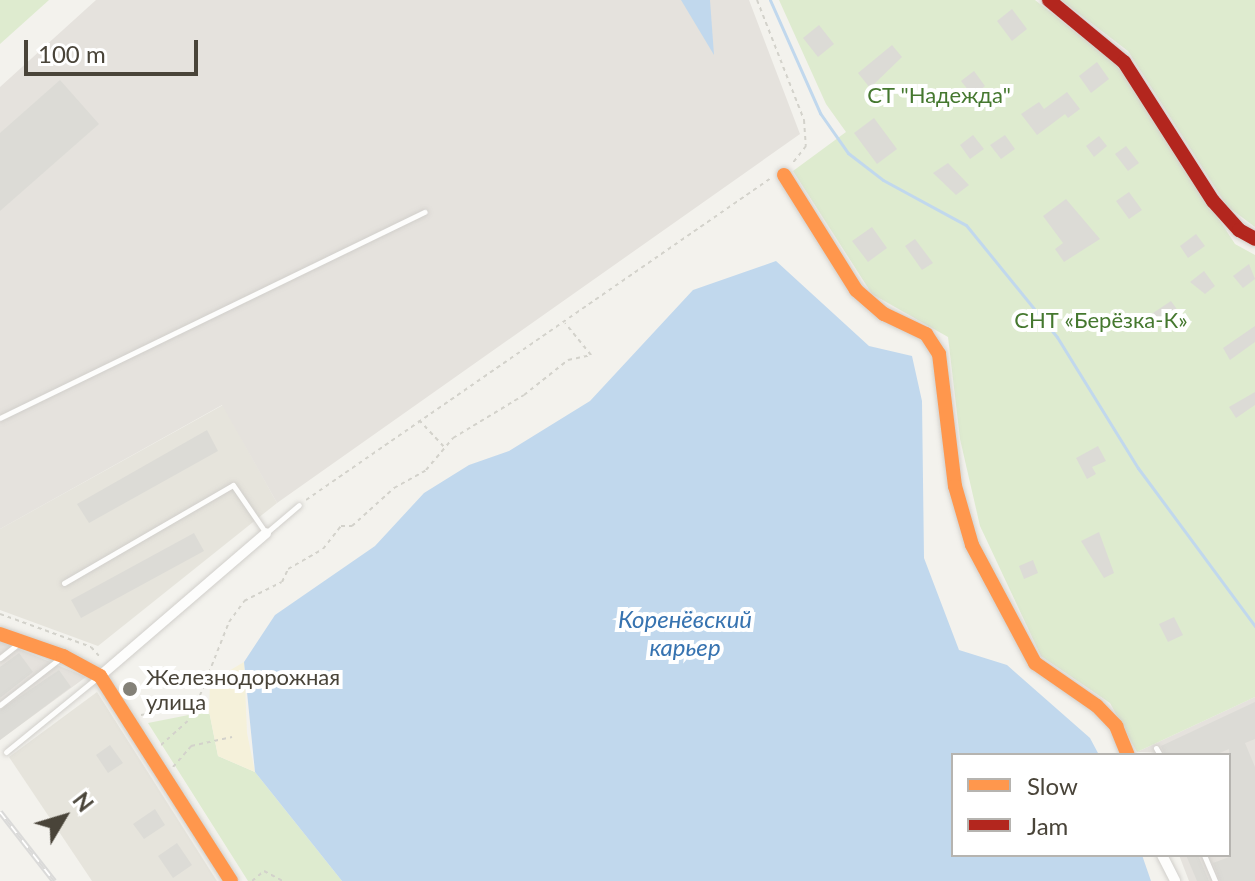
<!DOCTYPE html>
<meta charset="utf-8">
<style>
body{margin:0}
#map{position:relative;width:1255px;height:881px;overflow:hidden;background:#f3f2ed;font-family:Lato,sans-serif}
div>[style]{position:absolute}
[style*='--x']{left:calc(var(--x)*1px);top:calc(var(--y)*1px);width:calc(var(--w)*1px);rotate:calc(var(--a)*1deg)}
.residential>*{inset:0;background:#e6e4dc}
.industrial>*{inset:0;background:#e5e2dd}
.green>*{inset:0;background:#deebcf}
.sand>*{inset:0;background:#f5f1da}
.water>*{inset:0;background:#c1d8ed}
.stream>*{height:3px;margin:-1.5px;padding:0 1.5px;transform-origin:1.5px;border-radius:1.5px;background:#c1d8ed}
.building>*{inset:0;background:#dcdbd6}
.path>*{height:2px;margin-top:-1px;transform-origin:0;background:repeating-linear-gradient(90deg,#d3d2cb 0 4px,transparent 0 8px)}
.roads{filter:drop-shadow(0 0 2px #d1cfcb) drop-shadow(0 0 2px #d1cfcb)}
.lane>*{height:5px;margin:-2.5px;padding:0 2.5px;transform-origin:2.5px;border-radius:2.5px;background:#fdfdfc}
.street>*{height:10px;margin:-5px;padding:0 5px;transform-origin:5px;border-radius:5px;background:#fdfdfc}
.slow>*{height:14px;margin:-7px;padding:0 7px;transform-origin:7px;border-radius:7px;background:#ff974d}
.jam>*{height:14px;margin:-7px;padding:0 7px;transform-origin:7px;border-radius:7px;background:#b3261e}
.rail>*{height:6px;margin-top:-3px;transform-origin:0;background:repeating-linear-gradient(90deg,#fff 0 9px,#dadad9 0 18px);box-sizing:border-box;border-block:2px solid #dadad9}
.dots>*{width:22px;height:22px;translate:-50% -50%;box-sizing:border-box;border:4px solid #fff;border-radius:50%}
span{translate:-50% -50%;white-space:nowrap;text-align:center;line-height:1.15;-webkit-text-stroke:8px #fff;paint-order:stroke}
.park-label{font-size:22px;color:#45782f}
.poi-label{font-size:22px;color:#494439}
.left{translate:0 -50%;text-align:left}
.water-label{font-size:24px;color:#3773b0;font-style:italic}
.legend{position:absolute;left:951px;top:753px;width:280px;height:104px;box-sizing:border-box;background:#fff;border:2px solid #b6b4b0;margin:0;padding:10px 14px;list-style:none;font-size:24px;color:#494439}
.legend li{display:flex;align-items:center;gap:16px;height:40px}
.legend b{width:40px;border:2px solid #b6b4b0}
.north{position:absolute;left:24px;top:777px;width:80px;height:80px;-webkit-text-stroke:6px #fff;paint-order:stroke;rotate:52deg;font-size:22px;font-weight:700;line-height:32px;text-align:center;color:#494439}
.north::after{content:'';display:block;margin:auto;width:28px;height:36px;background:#494439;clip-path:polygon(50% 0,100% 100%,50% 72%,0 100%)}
.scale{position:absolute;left:24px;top:40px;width:174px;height:36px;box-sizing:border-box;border:4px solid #494439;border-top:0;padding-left:10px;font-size:24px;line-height:28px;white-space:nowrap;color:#494439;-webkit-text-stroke:6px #fff;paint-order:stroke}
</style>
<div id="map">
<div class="residential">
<i style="clip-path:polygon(223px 405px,277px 503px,98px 646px,0 610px,0 529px)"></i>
<i style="clip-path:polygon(97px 692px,217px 881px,92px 881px,9px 757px)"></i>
</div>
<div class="industrial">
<i style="clip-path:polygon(96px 0,749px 0,800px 134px,277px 503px,222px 405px,0 529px,0 87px)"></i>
<i style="clip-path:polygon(0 641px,86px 677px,0 740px)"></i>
<i style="clip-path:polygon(1255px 697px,1255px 881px,1189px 881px,1179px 855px,1229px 855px,1229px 755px,1137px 752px)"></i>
</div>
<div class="green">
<i style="clip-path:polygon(0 0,49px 0,0 44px)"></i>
<i style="clip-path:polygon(779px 0,1035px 0,1120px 67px,1235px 244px,1255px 255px,1255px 697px,1137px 752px,1110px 703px,1041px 656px,980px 526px,960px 439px,948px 337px,872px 294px,793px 171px,846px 132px,826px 104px)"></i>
<i style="clip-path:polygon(1061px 0,1255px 0,1255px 227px,1227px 206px,1128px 51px)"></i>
<i style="clip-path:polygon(209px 711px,218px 756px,255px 772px,342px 881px,248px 881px,148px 723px)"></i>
</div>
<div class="sand">
<i style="clip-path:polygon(244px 662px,247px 733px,255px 772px,218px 756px,209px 711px,210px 682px)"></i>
</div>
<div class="water">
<i style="clip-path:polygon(681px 0,710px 0,714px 55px)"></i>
<i style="clip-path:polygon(776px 261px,869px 346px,912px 356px,922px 401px,924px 558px,959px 650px,1007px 665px,1090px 738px,1099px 755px,953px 755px,953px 855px,1142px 855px,1151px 881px,342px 881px,255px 772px,244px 662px,275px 615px,375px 546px,424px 493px,469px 465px,509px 451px,590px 401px,693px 290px)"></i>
</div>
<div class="stream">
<i style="--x:770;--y:0;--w:124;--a:66.1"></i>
<i style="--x:820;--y:113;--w:49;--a:55"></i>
<i style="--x:848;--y:153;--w:44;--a:37.6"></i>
<i style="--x:883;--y:180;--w:94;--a:28.5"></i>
<i style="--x:966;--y:225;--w:144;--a:50.9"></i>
<i style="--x:1057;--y:337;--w:154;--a:58.3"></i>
<i style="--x:1138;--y:468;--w:197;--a:53.5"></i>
</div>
<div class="building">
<i style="clip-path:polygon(1012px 9px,1027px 29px,1012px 41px,997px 21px)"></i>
<i style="clip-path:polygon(819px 25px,834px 44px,818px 57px,803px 38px)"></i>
<i style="clip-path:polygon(892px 45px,902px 57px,870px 88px,858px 73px)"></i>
<i style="clip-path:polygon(1097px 62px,1109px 79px,1091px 93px,1079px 76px)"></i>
<i style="clip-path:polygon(974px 71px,985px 86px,973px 96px,961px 81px)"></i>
<i style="clip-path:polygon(60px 80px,99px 124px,0 211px,0 133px)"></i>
<i style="clip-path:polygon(1067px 92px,1080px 109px,1068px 118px,1065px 114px,1037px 135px,1021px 114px,1039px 102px,1044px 109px)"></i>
<i style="clip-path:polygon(874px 118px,897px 149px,877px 164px,854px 133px)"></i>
<i style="clip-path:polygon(973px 135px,984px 149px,970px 159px,960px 145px)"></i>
<i style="clip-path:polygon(1005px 135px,1015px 149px,1001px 159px,990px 145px)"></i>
<i style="clip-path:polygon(1099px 136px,1107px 146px,1094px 157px,1086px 146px)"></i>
<i style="clip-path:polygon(1126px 146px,1139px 163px,1128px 171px,1115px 154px)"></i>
<i style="clip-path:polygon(948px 163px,969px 185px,956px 195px,933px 173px)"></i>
<i style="clip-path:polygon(1129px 192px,1142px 210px,1129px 219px,1116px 201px)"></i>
<i style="clip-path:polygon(1066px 199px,1100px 239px,1064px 262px,1055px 249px,1063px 243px,1043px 216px)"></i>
<i style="clip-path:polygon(872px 227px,887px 248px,868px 262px,852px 241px)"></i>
<i style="clip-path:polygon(1196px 234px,1205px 246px,1188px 258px,1180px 246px)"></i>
<i style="clip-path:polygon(915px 239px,933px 263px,922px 270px,905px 246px)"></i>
<i style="clip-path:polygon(1249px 264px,1255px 279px,1243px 288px,1233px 276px)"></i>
<i style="clip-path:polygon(1204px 271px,1215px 286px,1205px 294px,1190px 282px)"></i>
<i style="clip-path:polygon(1171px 301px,1181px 315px,1151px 329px,1144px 319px)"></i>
<i style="clip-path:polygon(1255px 326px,1255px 342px,1230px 360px,1223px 348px)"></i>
<i style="clip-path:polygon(1255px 392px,1255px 405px,1236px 418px,1229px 407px)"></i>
<i style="clip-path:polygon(207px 430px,218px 451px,89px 523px,77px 504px)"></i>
<i style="clip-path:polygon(1098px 446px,1106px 461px,1092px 467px,1096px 474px,1087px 479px,1076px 458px)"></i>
<i style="clip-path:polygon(1099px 532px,1114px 573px,1104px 578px,1081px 541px)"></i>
<i style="clip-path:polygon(194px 533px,204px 551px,81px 618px,71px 600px)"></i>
<i style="clip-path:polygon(1033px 560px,1038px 573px,1024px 579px,1019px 566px)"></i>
<i style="clip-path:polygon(1174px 617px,1183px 635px,1168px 642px,1159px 624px)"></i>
<i style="clip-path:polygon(19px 653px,33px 672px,0 698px,0 667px)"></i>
<i style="clip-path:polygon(59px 670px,71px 687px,0 740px,0 710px)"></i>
<i style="clip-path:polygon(1255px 702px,1255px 739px,1245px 743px,1255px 767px,1255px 881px,1220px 881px,1213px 863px,1229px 857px,1229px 749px,1215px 755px,1165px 755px,1161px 746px)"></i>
<i style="clip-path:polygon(110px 745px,123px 763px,108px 773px,96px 755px)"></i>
<i style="clip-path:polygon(155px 809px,165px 825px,144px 839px,133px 824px)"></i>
<i style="clip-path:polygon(177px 843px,192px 865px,173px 878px,158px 856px)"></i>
<i style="clip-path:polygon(1186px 855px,1198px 855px,1209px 881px,1197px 881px)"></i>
</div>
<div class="path">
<i style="--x:757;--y:0;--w:129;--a:68.6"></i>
<i style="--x:804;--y:120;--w:26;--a:86"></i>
<i style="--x:806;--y:146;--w:23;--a:128"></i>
<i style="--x:419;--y:420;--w:38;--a:47"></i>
<i style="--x:306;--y:500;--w:566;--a:-34.7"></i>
<i style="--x:0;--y:614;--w:97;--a:19.9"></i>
<i style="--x:91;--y:647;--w:15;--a:48"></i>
<i style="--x:141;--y:715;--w:54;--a:-8.6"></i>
<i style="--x:161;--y:745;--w:40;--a:-42"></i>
<i style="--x:191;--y:718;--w:103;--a:-68.4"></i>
<i style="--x:229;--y:622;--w:26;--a:-54"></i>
<i style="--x:244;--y:601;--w:42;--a:-26.6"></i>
<i style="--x:282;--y:582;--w:14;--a:-65"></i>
<i style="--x:288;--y:569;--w:40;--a:-29.7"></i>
<i style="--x:323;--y:549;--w:29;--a:-52"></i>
<i style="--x:341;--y:526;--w:11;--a:0"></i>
<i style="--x:352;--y:526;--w:57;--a:-42.1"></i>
<i style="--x:394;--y:488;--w:37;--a:-29"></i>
<i style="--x:426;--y:470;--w:42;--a:-49.8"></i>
<i style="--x:453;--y:438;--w:83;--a:-31.2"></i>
<i style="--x:524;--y:395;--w:56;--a:-38.5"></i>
<i style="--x:568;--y:360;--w:24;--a:-12"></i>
<i style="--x:591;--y:355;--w:41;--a:-129.1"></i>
<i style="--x:173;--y:767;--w:28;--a:-49"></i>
<i style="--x:191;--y:746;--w:42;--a:-12.4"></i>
<i style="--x:252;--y:881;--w:16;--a:-40"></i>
<i style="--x:264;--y:871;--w:21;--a:28"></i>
</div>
<div class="roads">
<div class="lane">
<i style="--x:0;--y:418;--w:472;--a:-25.9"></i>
<i style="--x:64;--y:583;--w:195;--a:-30.1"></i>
<i style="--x:233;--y:485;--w:58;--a:55.5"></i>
<i style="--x:266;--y:533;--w:43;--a:-40.3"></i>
<i style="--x:0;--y:658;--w:23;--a:-38"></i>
<i style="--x:0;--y:705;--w:75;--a:-37.9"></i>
<i style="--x:1156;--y:748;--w:8;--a:60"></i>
<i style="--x:6;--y:752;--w:119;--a:-39.2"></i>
<i style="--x:1204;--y:855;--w:28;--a:67"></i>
</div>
<div class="street">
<i style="--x:100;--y:676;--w:219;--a:-40.7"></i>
<i style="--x:1162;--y:855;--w:29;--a:63"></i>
</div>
<div class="slow">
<i style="--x:784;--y:175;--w:136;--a:57.9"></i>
<i style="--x:856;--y:290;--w:37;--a:41"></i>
<i style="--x:884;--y:314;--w:47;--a:25.5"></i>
<i style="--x:926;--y:334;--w:24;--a:57"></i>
<i style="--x:939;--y:354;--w:133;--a:83.1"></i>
<i style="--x:955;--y:486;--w:61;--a:73.9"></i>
<i style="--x:972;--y:545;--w:134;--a:61.9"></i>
<i style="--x:1035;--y:663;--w:75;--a:34.7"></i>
<i style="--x:1097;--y:706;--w:28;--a:46"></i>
<i style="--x:1116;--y:726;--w:31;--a:68"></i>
<i style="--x:0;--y:634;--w:67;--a:19.2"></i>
<i style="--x:63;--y:656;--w:42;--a:28.4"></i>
<i style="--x:100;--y:676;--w:243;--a:57.4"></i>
</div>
<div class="jam">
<i style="--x:1049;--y:0;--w:97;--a:39.6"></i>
<i style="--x:1124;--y:62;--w:165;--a:57.4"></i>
<i style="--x:1213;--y:201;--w:39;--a:48"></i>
<i style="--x:1239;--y:230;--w:18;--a:29"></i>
</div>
</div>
<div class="rail">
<i style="--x:0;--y:812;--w:88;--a:52"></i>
</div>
<div class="dots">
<i style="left:130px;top:689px;background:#848178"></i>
</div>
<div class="park-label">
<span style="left:939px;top:95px">СТ "Надежда"</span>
<span style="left:1101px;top:320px">СНТ «Берёзка-К»</span>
</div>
<div class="poi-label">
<span class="left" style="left:146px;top:689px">Железнодорожная<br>улица</span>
</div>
<div class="water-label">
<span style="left:685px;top:633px">Коренёвский<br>карьер</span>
</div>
<ul class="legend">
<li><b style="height:10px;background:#ff974d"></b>Slow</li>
<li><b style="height:10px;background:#b3261e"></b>Jam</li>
</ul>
<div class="north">N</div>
<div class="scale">100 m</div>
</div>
